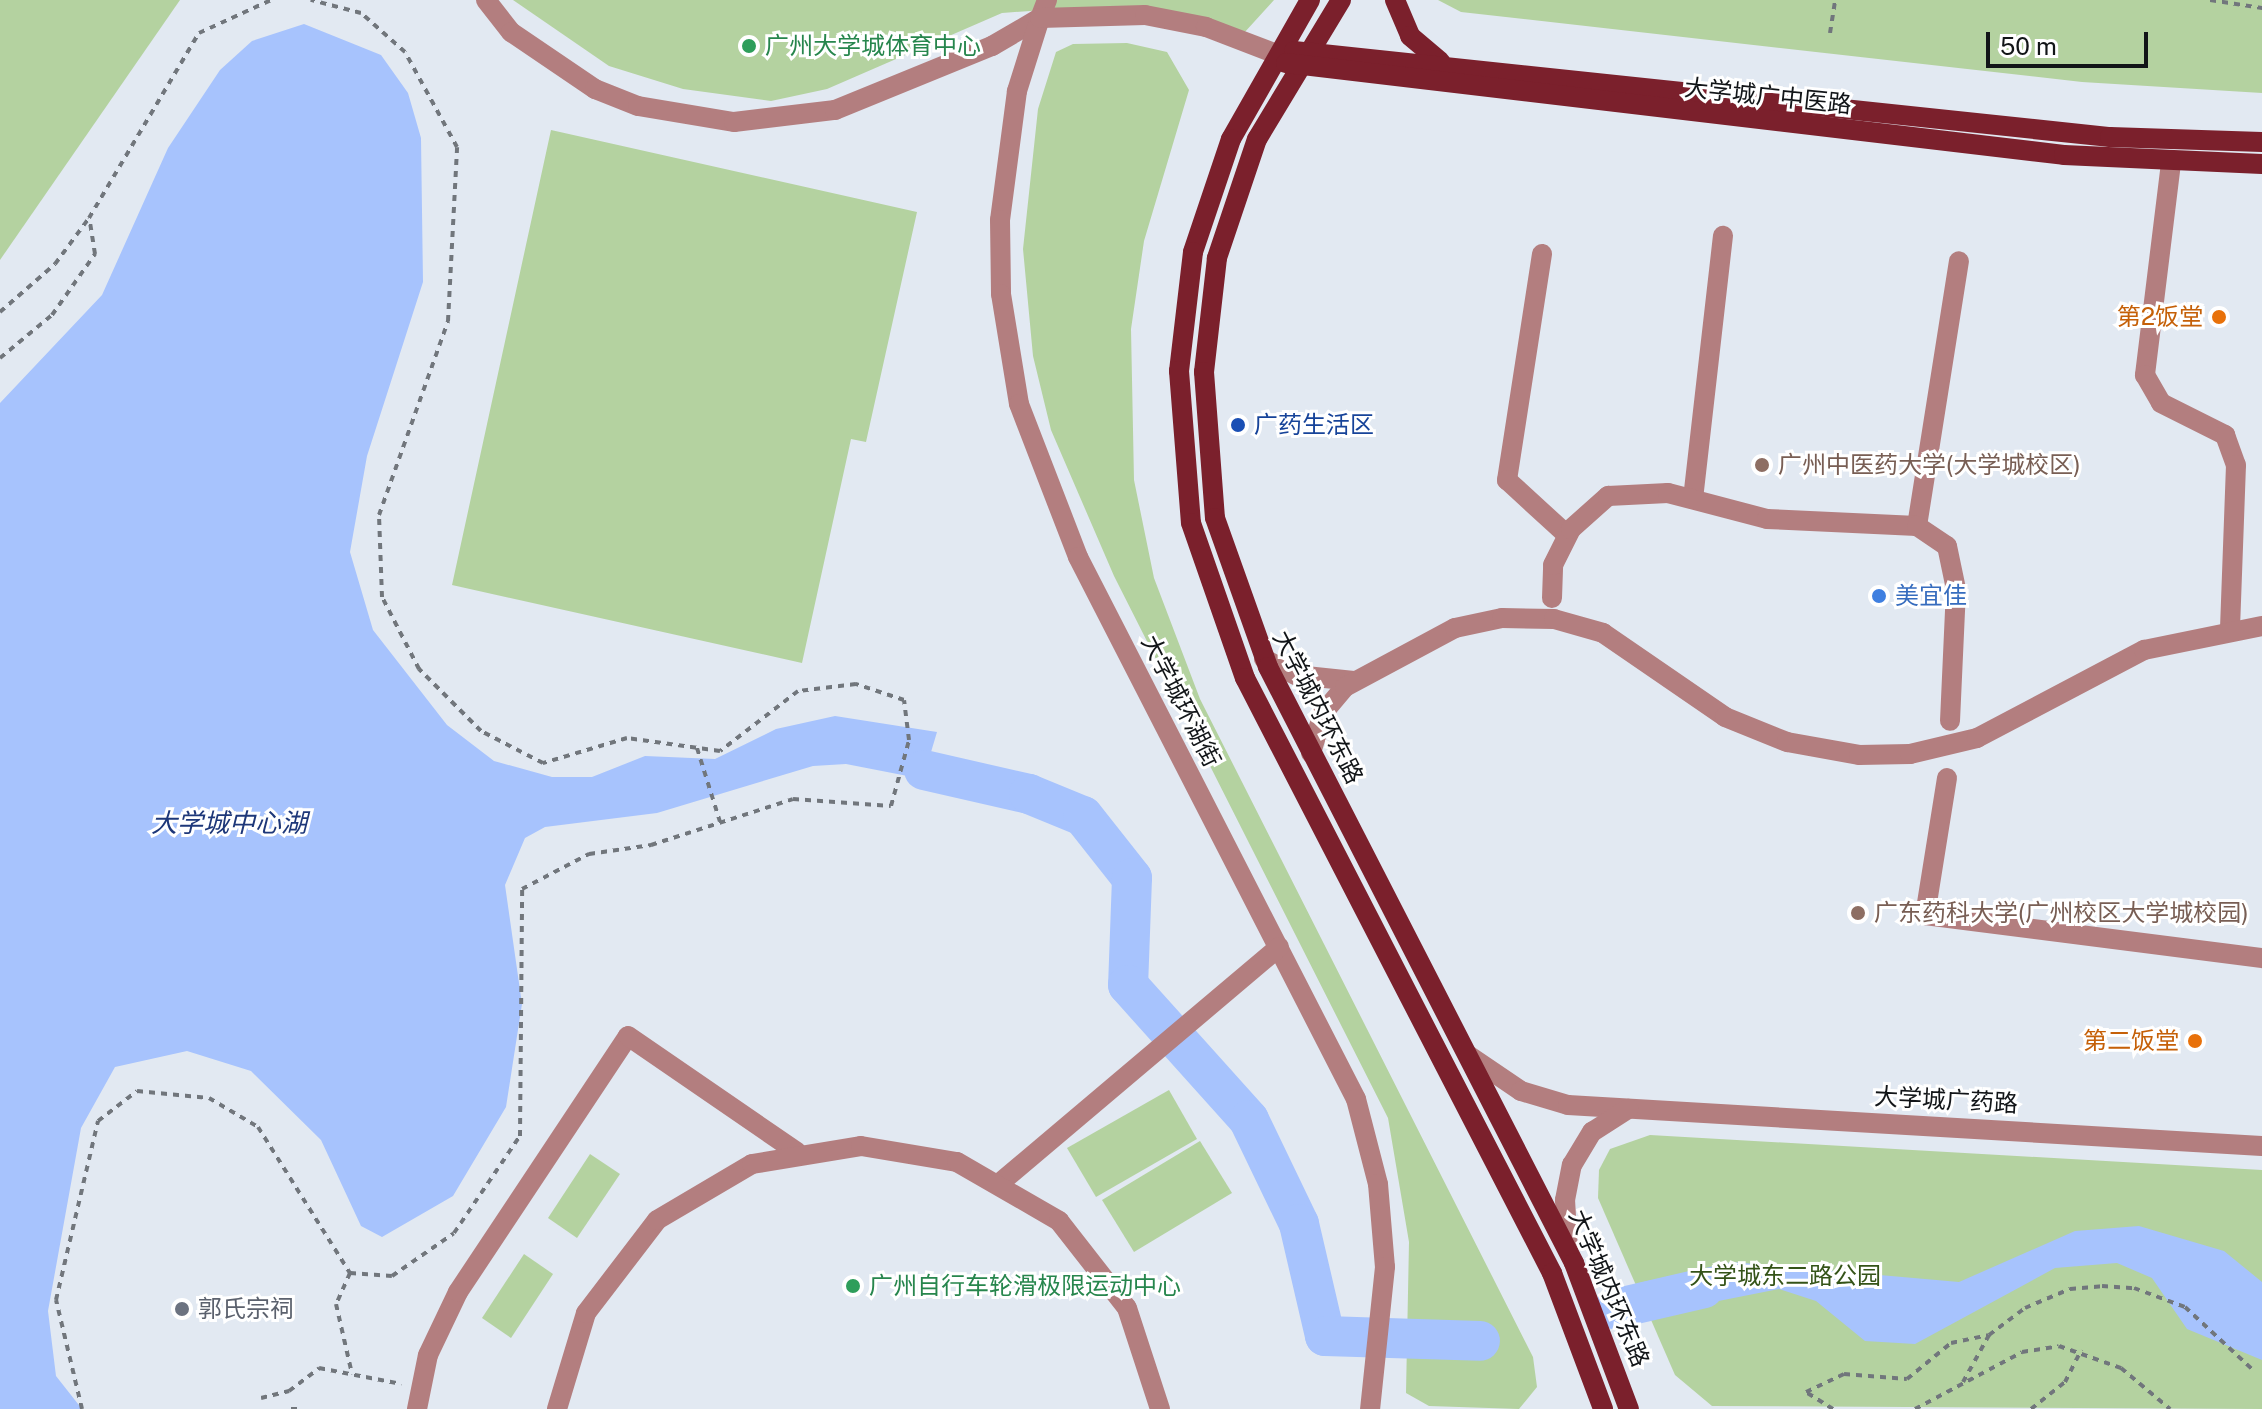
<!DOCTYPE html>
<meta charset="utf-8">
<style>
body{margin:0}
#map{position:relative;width:2262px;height:1409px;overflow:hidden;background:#e2e9f2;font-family:"Public Sans","Noto Sans SC",sans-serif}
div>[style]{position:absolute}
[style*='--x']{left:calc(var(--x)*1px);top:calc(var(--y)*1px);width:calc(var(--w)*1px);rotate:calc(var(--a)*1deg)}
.green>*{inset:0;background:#b4d2a0}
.water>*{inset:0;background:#a7c3fd}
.river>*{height:40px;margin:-20px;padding:0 20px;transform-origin:20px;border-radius:20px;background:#a7c3fd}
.path>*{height:4px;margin-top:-2px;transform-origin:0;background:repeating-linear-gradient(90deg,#71767c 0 6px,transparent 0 12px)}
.minor>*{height:20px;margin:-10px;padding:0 10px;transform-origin:10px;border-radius:10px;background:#b37e7f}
.major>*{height:20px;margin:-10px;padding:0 10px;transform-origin:10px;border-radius:10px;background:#7b202c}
.dots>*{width:22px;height:22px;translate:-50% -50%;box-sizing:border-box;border:4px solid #fff;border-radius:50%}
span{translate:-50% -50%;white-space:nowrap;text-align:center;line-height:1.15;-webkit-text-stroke:6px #fff;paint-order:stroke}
.leisure-label{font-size:24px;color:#27864d}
.left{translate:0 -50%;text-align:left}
.street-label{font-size:24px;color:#121518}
.food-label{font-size:24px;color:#c56008}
.right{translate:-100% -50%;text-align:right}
.transit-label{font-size:24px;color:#164399}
.education-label{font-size:24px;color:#785e54}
.shop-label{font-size:24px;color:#366cbe}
.park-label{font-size:24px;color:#345318}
.worship-label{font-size:24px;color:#5b616d}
.water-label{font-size:26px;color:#1d3779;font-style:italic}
.scale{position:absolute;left:1986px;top:32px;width:162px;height:36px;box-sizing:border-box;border:4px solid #121518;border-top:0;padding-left:10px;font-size:24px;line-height:28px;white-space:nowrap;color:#121518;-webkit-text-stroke:6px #fff;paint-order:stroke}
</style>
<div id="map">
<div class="green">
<i style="clip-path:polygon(0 0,180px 0,0 260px)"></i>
<i style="clip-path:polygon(513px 0,1274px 0,1244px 33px,1087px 7px,1002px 13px,827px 89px,771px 101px,683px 89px,609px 66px)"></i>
<i style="clip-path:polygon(1438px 0,2262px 0,2262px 93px,2082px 82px,1461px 12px)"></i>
<i style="clip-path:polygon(1127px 43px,1167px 52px,1189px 90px,1144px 241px,1131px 329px,1134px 480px,1154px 578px,1200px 699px,1533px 1357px,1537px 1387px,1519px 1409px,1429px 1406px,1406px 1393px,1409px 1242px,1388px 1118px,1114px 576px,1051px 430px,1033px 356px,1023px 249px,1038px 109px,1056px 52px,1073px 44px)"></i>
<i style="clip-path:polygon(551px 130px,917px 212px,866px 442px,851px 439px,802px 663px,452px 585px)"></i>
<i style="clip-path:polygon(1169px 1090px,1197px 1139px,1096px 1197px,1067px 1148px)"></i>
<i style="clip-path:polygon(1650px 1135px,2262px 1170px,2262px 1409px,1712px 1406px,1675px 1375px,1598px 1198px,1599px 1170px,1610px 1149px)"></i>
<i style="clip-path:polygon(1200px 1141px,1232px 1193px,1134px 1252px,1102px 1200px)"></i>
<i style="clip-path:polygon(590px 1154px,620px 1174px,577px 1238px,548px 1218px)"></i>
<i style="clip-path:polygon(524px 1254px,553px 1274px,511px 1338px,482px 1318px)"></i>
</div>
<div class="water">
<i style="clip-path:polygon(304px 24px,381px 55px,408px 93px,421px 138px,423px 282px,367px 456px,350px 552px,373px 630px,447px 725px,494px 761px,552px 777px,592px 777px,645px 756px,715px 759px,776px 729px,835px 716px,937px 732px,923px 779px,846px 764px,813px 766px,657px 813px,545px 827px,525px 838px,505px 885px,522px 1004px,506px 1107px,453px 1196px,382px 1237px,361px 1226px,321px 1140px,251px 1071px,187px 1051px,115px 1067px,81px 1128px,48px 1311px,56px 1376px,82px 1409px,0 1409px,0 403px,102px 295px,168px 148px,220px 70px,252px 41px)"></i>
<i style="clip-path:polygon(2139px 1226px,2224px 1251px,2262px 1282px,2262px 1360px,2187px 1329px,2152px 1278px,2117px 1263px,2055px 1268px,1915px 1344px,1865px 1341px,1816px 1301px,1779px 1289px,1658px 1313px,1639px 1283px,1732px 1262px,1959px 1282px,2075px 1231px)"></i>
</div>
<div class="river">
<i style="--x:924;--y:770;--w:108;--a:12.9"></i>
<i style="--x:1029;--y:794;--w:58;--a:22.2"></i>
<i style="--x:1083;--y:816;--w:79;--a:51.7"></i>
<i style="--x:1132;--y:878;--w:107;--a:92.1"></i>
<i style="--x:1128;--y:985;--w:181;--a:48.1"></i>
<i style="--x:1249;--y:1120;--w:115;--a:64.3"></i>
<i style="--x:1299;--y:1224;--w:115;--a:76.9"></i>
<i style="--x:1325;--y:1336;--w:155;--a:1.8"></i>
<i style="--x:1614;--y:1309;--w:92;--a:-13.1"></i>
</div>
<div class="path">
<i style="--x:2210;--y:0;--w:53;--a:8.7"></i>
<i style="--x:1830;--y:33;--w:33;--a:-81"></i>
<i style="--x:0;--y:312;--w:73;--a:-41.1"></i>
<i style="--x:55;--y:264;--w:57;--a:-53.5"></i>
<i style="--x:0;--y:358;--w:67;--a:-39.6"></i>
<i style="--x:52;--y:315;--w:75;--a:-54.8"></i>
<i style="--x:95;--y:254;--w:36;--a:-99"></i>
<i style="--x:89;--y:218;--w:215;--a:-59.3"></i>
<i style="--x:199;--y:33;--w:79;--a:-24.6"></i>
<i style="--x:697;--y:748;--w:77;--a:72.7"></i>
<i style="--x:350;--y:1273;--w:34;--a:114"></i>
<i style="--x:336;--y:1304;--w:72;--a:77.1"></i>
<i style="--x:1963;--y:1382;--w:54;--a:-61"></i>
<i style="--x:1989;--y:1335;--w:45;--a:-36.9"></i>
<i style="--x:2025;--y:1308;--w:49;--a:-22.9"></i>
<i style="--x:2070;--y:1289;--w:32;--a:-5"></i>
<i style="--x:2102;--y:1286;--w:32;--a:4"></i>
<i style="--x:2134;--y:1288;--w:54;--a:20.4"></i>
<i style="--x:2185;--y:1307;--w:94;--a:42.8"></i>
<i style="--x:261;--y:1398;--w:29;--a:-14"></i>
<i style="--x:289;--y:1391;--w:38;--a:-37"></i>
<i style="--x:319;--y:1368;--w:84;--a:11"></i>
<i style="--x:82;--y:1409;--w:112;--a:-103.4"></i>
<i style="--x:56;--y:1300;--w:184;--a:-76.8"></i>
<i style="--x:98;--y:1121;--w:49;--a:-37.6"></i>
<i style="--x:137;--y:1091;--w:72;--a:5.6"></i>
<i style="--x:209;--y:1098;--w:57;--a:30.6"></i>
<i style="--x:258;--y:1127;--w:173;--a:57.8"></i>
<i style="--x:350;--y:1273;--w:42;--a:4.1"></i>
<i style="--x:392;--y:1276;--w:75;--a:-34.7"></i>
<i style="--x:454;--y:1233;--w:117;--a:-55.8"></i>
<i style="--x:520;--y:1136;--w:247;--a:-89.5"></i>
<i style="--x:522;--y:889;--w:76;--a:-27.6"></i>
<i style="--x:589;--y:854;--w:63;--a:-8.3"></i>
<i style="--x:651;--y:845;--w:149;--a:-17.9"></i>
<i style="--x:793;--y:799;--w:98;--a:4.1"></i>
<i style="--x:891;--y:806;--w:68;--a:-74.7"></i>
<i style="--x:909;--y:740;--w:40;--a:-97.1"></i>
<i style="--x:904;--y:700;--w:51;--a:-161.6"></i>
<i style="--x:856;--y:684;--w:58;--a:173.1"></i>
<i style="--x:798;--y:691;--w:98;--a:142.4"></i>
<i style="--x:720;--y:751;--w:94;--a:-172"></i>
<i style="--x:627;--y:738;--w:88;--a:163.4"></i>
<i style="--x:543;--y:763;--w:70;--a:-152.7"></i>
<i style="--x:481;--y:731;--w:88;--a:-135"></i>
<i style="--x:419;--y:669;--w:81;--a:-117.2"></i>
<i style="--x:382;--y:597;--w:82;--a:-92.1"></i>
<i style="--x:379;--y:515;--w:206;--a:-70.4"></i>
<i style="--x:448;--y:321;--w:174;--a:-87"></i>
<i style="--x:457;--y:147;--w:108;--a:-118.7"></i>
<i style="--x:405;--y:52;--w:59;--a:-138.4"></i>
<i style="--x:361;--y:13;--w:52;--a:-165.4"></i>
<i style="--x:291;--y:1409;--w:9;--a:0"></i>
<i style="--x:1833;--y:1409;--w:32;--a:-148"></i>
<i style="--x:1806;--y:1392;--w:42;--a:-25.3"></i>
<i style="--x:1844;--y:1374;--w:63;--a:4.5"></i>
<i style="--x:1907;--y:1379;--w:57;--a:-39.3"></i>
<i style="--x:1951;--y:1343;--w:38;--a:-12"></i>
<i style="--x:1915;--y:1409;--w:121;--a:-28"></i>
<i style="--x:2022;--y:1352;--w:37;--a:-9"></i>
<i style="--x:2059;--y:1346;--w:66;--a:19.5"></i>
<i style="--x:2121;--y:1368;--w:64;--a:39.9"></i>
<i style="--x:2031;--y:1409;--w:43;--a:-38.5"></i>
<i style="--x:2065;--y:1382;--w:36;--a:-63"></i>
</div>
<div class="minor">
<i style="--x:486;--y:0;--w:41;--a:52"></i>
<i style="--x:511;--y:32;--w:102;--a:34.2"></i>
<i style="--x:595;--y:89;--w:46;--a:21.6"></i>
<i style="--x:638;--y:106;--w:97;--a:9.5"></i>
<i style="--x:734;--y:122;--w:102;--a:-6.8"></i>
<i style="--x:835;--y:110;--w:170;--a:-22.2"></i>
<i style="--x:992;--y:46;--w:56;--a:-30.3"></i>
<i style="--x:1040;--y:18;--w:77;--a:107.5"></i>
<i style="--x:1017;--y:91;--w:130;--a:97.5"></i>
<i style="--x:1000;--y:220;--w:74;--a:89.2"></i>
<i style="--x:1001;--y:294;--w:111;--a:80.7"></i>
<i style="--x:1019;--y:404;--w:164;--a:68.9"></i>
<i style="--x:1078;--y:557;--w:609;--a:62.85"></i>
<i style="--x:1356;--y:1099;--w:88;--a:75.5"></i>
<i style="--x:1378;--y:1184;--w:83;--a:85.2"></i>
<i style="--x:1385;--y:1267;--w:143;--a:96"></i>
<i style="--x:1047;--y:0;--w:19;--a:111"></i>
<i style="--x:1040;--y:18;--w:105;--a:-1.6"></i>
<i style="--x:1145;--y:15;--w:62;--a:11.1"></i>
<i style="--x:1206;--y:27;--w:73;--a:20.9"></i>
<i style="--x:2171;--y:163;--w:214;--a:97"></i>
<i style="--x:2145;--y:375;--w:32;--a:60"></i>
<i style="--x:2161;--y:403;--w:72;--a:26.6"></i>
<i style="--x:2225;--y:435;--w:32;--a:70"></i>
<i style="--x:2236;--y:465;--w:163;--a:92.1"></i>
<i style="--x:1542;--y:254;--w:229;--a:98.8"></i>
<i style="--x:1507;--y:480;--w:81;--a:42.5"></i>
<i style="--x:1693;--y:499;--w:265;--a:-83.5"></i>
<i style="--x:1917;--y:526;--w:268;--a:-81"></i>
<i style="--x:1552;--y:598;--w:33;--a:-88"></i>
<i style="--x:1553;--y:565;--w:40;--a:-63.4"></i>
<i style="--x:1571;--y:529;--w:50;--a:-41.7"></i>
<i style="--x:1608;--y:496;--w:60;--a:-2.9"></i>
<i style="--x:1668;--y:493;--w:102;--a:14.7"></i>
<i style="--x:1767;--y:519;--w:150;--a:2.7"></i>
<i style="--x:1917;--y:526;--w:36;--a:34"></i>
<i style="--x:1947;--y:546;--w:44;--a:78.2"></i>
<i style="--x:1956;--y:589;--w:132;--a:92.6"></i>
<i style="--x:1264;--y:659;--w:36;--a:27"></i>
<i style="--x:1296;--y:675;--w:58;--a:5.9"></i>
<i style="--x:1311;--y:753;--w:42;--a:-73.3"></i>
<i style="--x:1323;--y:713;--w:34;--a:-50"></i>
<i style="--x:1345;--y:687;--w:125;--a:-28.2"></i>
<i style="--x:1455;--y:628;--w:48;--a:-12"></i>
<i style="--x:1502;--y:618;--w:52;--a:1.1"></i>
<i style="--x:1554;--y:619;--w:51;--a:15.9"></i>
<i style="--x:1603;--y:633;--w:148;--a:34.5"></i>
<i style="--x:1725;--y:717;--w:67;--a:22"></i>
<i style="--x:1787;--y:742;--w:73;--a:10.2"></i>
<i style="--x:1859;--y:755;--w:51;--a:-1.1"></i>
<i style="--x:1910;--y:754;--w:69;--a:-13.4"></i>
<i style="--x:1977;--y:738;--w:189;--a:-27.8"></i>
<i style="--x:2144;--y:650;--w:120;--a:-11.5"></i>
<i style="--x:1947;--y:778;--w:139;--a:99.1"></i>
<i style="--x:1925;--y:915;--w:340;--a:7.3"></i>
<i style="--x:1468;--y:1055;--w:64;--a:34.2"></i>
<i style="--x:1521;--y:1091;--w:49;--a:16.6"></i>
<i style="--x:1568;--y:1105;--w:695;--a:3.38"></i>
<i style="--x:1001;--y:1182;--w:364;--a:-40.2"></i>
<i style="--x:1568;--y:1250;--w:50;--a:-93.4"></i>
<i style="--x:1565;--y:1200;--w:36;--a:-79"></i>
<i style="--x:1572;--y:1165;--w:39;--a:-59"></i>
<i style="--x:1592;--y:1132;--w:43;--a:-32.6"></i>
<i style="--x:417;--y:1409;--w:55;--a:-78.5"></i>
<i style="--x:428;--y:1355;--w:70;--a:-64.5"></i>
<i style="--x:458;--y:1292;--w:307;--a:-56.4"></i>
<i style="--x:628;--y:1036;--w:205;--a:34.5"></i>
<i style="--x:557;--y:1409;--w:100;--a:-73.2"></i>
<i style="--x:586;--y:1313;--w:117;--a:-52.6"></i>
<i style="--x:657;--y:1220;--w:110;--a:-30.5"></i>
<i style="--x:752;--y:1164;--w:110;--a:-9.4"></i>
<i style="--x:861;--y:1146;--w:97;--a:9.5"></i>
<i style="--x:957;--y:1162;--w:118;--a:30"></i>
<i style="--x:1059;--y:1221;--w:110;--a:52"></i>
<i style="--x:1127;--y:1308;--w:106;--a:71.9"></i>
</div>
<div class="major">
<i style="--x:1310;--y:0;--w:160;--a:119.6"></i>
<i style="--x:1231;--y:139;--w:119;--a:108.6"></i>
<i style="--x:1193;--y:252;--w:120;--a:96.7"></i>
<i style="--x:1179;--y:371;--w:152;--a:85.5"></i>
<i style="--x:1191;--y:523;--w:164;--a:70.8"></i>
<i style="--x:1245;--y:678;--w:670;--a:62.71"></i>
<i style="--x:1552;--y:1273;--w:145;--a:69.4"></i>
<i style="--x:1341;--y:0;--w:162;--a:121.1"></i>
<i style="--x:1257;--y:139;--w:126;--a:108.6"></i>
<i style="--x:1217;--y:258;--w:115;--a:96.5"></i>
<i style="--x:1204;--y:372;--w:146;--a:85.7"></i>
<i style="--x:1215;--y:518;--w:158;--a:70.4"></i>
<i style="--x:1268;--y:667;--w:670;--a:62.82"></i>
<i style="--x:1574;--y:1263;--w:156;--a:69.4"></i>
<i style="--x:1395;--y:0;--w:39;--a:67"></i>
<i style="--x:1410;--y:36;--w:39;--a:40"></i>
<i style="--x:1294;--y:51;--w:821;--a:6.02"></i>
<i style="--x:2110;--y:137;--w:152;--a:1.9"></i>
<i style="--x:1286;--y:63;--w:783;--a:6.74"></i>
<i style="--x:2064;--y:155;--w:198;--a:2.6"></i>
</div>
<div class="dots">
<i style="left:749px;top:46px;background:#2e9e5b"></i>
<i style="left:2219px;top:317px;background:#e8710a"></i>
<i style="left:1238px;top:425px;background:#1a4fb4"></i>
<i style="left:1762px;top:465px;background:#8d6e63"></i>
<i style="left:1879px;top:596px;background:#3f7fe0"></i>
<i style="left:1858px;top:913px;background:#8d6e63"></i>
<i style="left:2195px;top:1041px;background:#e8710a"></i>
<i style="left:853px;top:1286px;background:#2e9e5b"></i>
<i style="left:182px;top:1309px;background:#6b7280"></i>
</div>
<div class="leisure-label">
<span class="left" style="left:765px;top:46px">广州大学城体育中心</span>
<span class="left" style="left:869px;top:1286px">广州自行车轮滑极限运动中心</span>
</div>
<div class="street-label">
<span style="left:1768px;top:96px;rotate:6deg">大学城广中医路</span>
<span style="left:1181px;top:701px;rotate:63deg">大学城环湖街</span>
<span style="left:1318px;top:707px;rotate:63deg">大学城内环东路</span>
<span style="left:1946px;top:1100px;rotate:3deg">大学城广药路</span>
<span style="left:1609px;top:1288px;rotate:67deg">大学城内环东路</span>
</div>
<div class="food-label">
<span class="right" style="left:2203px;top:317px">第2饭堂</span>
<span class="right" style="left:2179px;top:1041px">第二饭堂</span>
</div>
<div class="transit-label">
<span class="left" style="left:1254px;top:425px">广药生活区</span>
</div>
<div class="education-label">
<span class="left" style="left:1778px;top:465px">广州中医药大学(大学城校区)</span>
<span class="left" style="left:1874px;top:913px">广东药科大学(广州校区大学城校园)</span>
</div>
<div class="shop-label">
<span class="left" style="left:1895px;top:596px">美宜佳</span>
</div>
<div class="park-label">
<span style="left:1785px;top:1276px">大学城东二路公园</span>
</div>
<div class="worship-label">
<span class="left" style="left:198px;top:1309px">郭氏宗祠</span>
</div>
<div class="water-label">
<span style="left:229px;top:823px">大学城中心湖</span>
</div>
<div class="scale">50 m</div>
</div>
